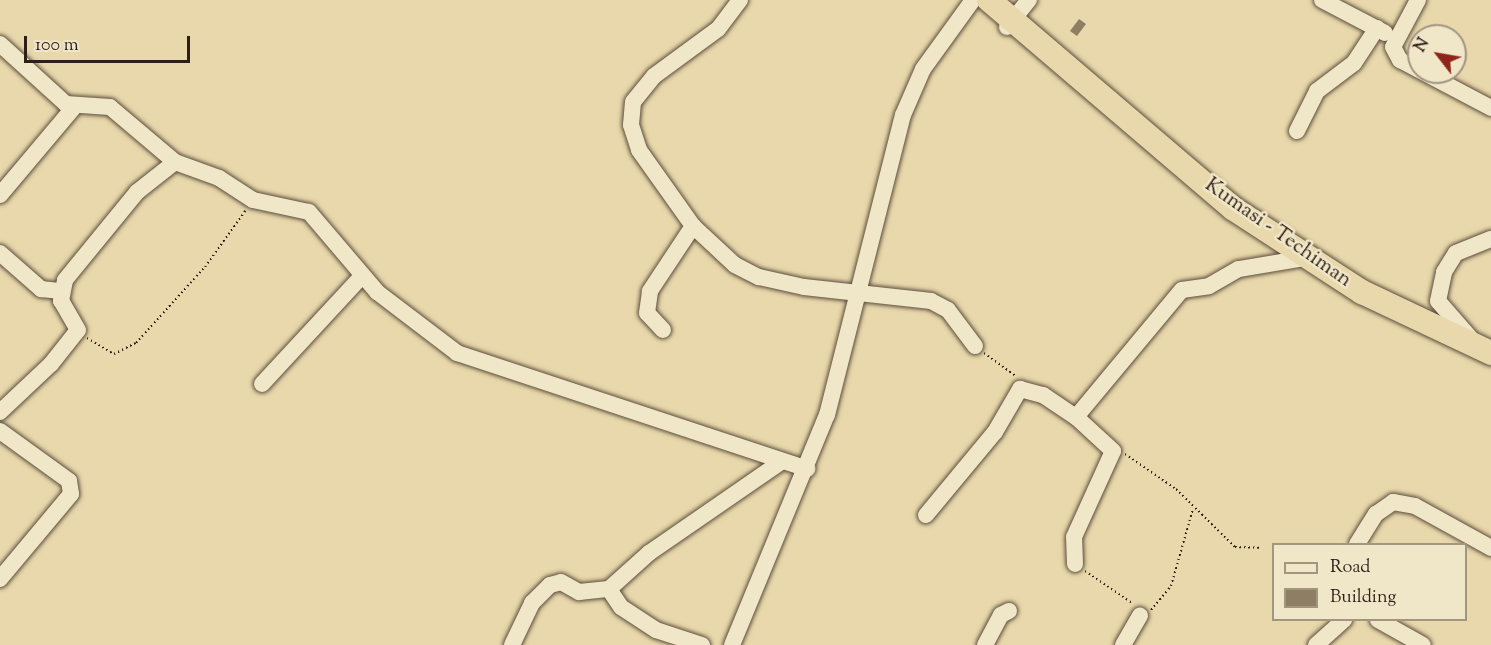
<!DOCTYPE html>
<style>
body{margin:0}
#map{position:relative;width:1491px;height:645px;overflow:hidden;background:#e8d8ab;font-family:"Sorts Mill Goudy",serif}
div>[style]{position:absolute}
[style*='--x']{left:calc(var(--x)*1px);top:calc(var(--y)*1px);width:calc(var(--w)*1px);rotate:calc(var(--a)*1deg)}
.building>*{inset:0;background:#8e7f64}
.path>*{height:2px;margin-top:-1px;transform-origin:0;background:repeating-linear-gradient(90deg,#2d1f17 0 1.5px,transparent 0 4.5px)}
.roads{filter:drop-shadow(0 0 2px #5c4d3c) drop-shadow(0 0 2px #5c4d3c)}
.minor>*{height:16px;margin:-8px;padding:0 8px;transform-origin:8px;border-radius:8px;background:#f0e6c8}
.highway>*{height:24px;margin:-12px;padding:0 12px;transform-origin:12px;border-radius:12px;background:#e8d8ab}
span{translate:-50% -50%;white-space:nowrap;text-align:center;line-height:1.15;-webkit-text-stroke:5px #f0e6c8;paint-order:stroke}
.street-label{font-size:21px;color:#2d1f17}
.legend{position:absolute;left:1272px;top:543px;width:195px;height:78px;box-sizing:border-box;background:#f0e6c8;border:2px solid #a29681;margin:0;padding:8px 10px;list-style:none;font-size:18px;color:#2d1f17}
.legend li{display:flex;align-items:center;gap:12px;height:30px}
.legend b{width:30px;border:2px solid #a29681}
.north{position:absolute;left:1407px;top:24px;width:60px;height:60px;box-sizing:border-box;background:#f0e6c8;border:2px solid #a29681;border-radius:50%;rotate:301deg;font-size:16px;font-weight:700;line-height:24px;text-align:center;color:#2d1f17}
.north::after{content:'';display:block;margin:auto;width:21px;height:27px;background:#8f2418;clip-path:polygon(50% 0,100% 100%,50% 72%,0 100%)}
.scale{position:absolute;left:24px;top:36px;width:166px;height:27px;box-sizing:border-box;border:3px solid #2d1f17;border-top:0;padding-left:8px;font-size:18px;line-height:21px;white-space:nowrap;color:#2d1f17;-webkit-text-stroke:4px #f0e6c8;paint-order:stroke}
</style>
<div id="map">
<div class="building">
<i style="clip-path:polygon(1079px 19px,1086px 24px,1077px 36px,1070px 31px)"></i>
</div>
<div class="path">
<i style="--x:87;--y:338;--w:31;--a:31"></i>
<i style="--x:114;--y:354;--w:25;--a:-27"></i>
<i style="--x:136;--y:343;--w:103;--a:-47.8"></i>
<i style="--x:205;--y:267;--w:70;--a:-54.3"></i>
<i style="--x:984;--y:353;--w:39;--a:36"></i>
<i style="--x:1125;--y:454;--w:62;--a:34.5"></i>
<i style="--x:1176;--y:489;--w:83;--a:44.5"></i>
<i style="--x:1235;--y:547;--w:25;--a:2"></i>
<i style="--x:1085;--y:571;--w:57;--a:34.2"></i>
<i style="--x:1151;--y:610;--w:31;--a:-50"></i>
<i style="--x:1171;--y:586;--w:80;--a:-74.1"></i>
</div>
<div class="roads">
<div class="minor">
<i style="--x:740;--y:0;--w:36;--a:127"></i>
<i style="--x:718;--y:29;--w:79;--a:143.7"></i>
<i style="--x:654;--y:76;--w:33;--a:129"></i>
<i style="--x:633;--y:102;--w:23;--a:95"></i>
<i style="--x:631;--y:125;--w:26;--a:72"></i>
<i style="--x:639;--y:150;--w:93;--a:54.6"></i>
<i style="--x:693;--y:226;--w:57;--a:42.9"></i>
<i style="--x:735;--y:265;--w:27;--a:27"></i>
<i style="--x:759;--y:277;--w:46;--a:12.5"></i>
<i style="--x:804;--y:287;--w:128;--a:6.3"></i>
<i style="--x:931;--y:301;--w:19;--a:28"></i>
<i style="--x:948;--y:310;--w:45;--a:53.1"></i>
<i style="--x:1322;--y:0;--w:71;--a:27.6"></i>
<i style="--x:1418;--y:0;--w:53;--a:118"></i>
<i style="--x:1393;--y:47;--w:15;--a:62"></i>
<i style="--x:1400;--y:60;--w:103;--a:27.8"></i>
<i style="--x:1007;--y:27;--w:35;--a:-51"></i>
<i style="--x:0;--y:44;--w:89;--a:42.3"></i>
<i style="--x:66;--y:104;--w:44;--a:3.9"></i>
<i style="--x:110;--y:107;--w:85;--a:40.2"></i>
<i style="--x:175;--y:162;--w:47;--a:20"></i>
<i style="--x:219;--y:178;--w:40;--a:32.9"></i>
<i style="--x:253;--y:200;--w:57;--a:12.1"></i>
<i style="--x:309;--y:212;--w:105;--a:49.6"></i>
<i style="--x:377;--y:292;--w:101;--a:37.3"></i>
<i style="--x:457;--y:353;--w:369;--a:18.3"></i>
<i style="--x:1297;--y:131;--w:45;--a:-63.4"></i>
<i style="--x:1317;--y:91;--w:46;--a:-37.1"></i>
<i style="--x:1354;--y:63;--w:42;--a:-56.7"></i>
<i style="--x:0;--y:195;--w:116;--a:-49.9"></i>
<i style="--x:0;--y:253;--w:55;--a:41.3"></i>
<i style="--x:41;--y:289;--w:18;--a:6"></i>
<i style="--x:663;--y:330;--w:23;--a:-133"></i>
<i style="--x:647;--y:313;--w:22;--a:-82"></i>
<i style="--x:650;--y:291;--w:78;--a:-56.5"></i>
<i style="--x:1473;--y:341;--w:53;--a:-131.2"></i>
<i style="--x:1438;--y:301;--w:30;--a:-78"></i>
<i style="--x:1444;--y:272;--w:22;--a:-58"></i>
<i style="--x:1456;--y:253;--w:38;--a:-22"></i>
<i style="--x:262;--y:384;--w:147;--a:-47.2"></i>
<i style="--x:0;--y:412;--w:70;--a:-43.3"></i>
<i style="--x:51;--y:364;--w:43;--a:-51.5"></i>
<i style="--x:78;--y:330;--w:34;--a:-120"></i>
<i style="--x:61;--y:301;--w:21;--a:-79"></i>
<i style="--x:65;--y:280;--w:114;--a:-50.7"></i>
<i style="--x:137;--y:192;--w:48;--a:-38.3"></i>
<i style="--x:0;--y:431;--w:85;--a:35.9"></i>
<i style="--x:69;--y:481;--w:13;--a:81"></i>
<i style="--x:71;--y:494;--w:111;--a:129.9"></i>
<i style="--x:926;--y:515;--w:108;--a:-50.3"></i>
<i style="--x:995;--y:432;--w:50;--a:-59.8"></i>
<i style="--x:1020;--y:389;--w:24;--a:15"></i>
<i style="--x:1043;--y:395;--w:40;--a:34"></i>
<i style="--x:1357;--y:544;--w:36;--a:-58"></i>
<i style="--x:1376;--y:514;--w:21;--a:-35"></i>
<i style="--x:1393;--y:502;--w:22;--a:10"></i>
<i style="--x:1415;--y:506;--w:87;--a:28.9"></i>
<i style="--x:1075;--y:564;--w:27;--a:-92"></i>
<i style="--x:1074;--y:537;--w:94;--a:-65.6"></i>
<i style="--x:1113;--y:451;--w:50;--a:-137.4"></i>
<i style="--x:1076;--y:417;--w:165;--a:-50.2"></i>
<i style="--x:1182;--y:290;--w:27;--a:-8"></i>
<i style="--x:1209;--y:286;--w:34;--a:-30"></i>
<i style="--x:1239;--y:269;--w:67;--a:-9.5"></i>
<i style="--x:1378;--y:620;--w:51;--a:29.1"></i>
<i style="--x:512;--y:645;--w:47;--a:-64.5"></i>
<i style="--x:532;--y:603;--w:25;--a:-45"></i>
<i style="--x:550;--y:585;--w:11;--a:-15"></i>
<i style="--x:561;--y:582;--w:21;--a:29"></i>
<i style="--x:579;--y:592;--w:30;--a:-6"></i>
<i style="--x:702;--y:645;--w:48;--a:-161.9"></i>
<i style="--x:656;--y:630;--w:42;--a:-146.7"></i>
<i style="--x:621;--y:607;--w:22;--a:-124"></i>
<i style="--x:609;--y:589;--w:54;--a:-42"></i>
<i style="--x:649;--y:553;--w:160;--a:-34.6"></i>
<i style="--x:732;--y:645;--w:249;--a:-67.6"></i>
<i style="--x:827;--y:415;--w:309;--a:-75.8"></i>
<i style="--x:903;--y:115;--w:50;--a:-66.5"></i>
<i style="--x:923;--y:69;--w:85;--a:-54.1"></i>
<i style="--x:985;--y:645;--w:34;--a:-62"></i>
<i style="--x:1001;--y:615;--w:9;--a:-27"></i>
<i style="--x:1123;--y:645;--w:34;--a:-60"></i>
<i style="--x:1316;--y:645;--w:38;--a:-42"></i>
</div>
<div class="highway">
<i style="--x:989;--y:0;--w:322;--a:40.5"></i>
<i style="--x:1234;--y:209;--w:153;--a:33"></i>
<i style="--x:1362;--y:292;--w:143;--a:25.3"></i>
</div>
</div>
<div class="street-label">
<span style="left:1278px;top:233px;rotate:35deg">Kumasi - Techiman</span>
</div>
<ul class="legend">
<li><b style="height:8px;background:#f0e6c8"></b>Road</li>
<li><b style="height:16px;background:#8e7f64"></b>Building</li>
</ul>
<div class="north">N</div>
<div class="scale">100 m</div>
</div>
